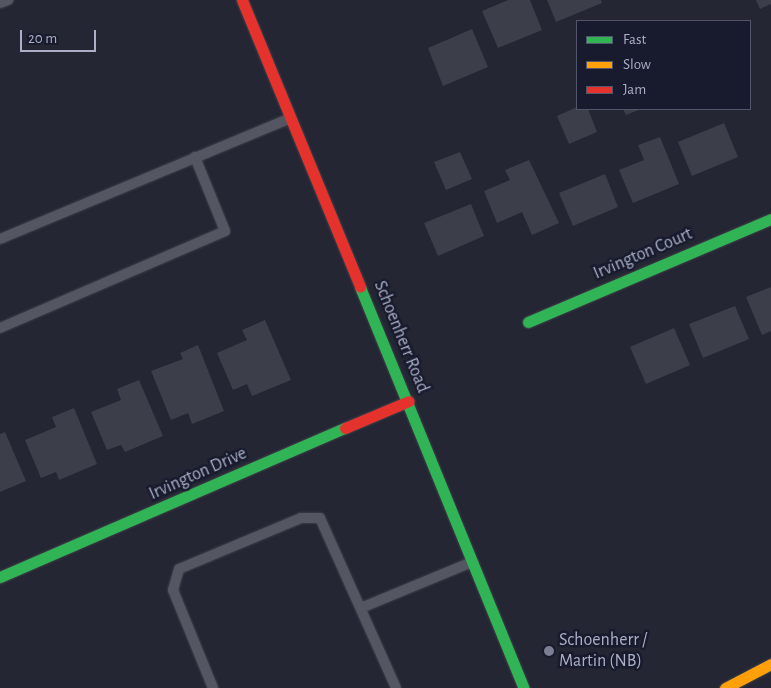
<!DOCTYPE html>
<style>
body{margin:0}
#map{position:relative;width:771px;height:688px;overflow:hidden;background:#242633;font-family:"Alegreya Sans",sans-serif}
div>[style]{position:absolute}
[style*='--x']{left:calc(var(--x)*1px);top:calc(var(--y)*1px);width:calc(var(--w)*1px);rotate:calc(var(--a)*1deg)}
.building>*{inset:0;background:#3c3e49}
.roads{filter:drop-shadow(0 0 1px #3e404a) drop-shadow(0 0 1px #3e404a)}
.lane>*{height:10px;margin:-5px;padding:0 5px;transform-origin:5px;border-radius:5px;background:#545662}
.fast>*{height:11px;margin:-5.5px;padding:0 5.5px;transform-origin:5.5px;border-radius:5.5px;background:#30b455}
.slow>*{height:11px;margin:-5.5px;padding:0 5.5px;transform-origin:5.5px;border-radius:5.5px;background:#ff9f0a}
.jam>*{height:11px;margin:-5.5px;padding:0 5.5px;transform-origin:5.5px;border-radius:5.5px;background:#e5322d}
.dots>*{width:14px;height:14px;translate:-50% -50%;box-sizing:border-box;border:2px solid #171b2d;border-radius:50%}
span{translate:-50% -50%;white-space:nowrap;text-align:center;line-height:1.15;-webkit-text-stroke:5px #171b2d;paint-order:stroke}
.street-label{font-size:18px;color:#acafc6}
.poi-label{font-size:18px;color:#acafc6}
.left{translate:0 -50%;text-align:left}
.legend{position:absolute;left:576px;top:20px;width:175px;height:90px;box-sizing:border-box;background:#171b2d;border:1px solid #53566a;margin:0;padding:6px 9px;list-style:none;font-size:15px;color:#acafc6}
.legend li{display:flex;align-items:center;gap:10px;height:25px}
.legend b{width:25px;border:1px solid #53566a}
.scale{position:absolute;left:20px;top:30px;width:76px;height:22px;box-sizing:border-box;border:2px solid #acafc6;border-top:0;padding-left:6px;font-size:15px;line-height:18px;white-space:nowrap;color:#acafc6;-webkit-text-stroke:4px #171b2d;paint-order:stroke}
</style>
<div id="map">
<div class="building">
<i style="clip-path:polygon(508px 0,530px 0,542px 30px,498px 48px,482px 11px)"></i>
<i style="clip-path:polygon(547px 0,601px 0,602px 3px,556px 22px)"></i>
<i style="clip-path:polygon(756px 0,771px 0,771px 4px,760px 9px)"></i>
<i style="clip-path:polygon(472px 29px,488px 67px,443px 86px,428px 48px)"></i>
<i style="clip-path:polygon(577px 107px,588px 109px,597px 132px,569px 144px,557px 116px)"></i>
<i style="clip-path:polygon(623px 109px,641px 109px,626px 115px)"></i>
<i style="clip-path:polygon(724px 123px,738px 157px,692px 176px,678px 142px)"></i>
<i style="clip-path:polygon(660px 137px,679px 184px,633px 203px,619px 170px,644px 160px,638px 145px)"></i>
<i style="clip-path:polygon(460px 152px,472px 179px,446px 190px,434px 162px)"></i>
<i style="clip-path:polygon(529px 160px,559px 223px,532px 235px,522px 212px,497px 223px,484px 191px,510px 180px,505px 170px)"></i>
<i style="clip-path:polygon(605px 174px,618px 207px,573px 226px,559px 193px)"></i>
<i style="clip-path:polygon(471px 204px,484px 236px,438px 256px,424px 223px)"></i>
<i style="clip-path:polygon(771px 287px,771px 331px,762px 335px,746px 297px)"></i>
<i style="clip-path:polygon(735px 306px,749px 339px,703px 358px,689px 324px)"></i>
<i style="clip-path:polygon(265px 320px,291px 380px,252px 396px,247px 384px,233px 390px,217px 353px,247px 340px,242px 330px)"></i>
<i style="clip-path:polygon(674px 328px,690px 365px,646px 384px,630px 347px)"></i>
<i style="clip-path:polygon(198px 345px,224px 411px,192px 424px,188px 413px,171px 420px,151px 371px,183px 359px,180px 353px)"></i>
<i style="clip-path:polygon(139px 380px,163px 436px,125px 452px,121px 445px,107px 450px,91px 412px,121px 400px,117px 389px)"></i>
<i style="clip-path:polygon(74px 408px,97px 464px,59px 480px,56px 472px,41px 478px,25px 440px,56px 427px,52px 417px)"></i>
<i style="clip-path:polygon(5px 432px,26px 481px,0 492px,0 434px)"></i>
</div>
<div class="roads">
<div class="lane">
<i style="--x:0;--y:3;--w:9;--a:-21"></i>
<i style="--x:0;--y:239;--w:314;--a:-22.6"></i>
<i style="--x:0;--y:328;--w:245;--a:-23.3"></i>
<i style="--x:225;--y:231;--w:80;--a:-112.1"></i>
<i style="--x:361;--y:608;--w:120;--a:-22.5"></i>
<i style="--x:213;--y:688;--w:106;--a:-112.2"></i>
<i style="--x:173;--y:590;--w:22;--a:-74"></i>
<i style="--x:179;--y:569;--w:132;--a:-22.7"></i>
<i style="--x:301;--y:518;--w:19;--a:0"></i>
<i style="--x:320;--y:518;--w:186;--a:65.9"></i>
</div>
<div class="fast">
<i style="--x:360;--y:287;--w:433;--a:67.8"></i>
<i style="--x:528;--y:322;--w:264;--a:-23"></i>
<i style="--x:0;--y:577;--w:376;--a:-23.4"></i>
</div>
<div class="slow">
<i style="--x:725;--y:688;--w:52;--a:-27.6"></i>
</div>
<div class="jam">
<i style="--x:242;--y:0;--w:310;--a:67.6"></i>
<i style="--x:345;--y:428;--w:69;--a:-22.9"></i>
</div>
</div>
<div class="dots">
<i style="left:549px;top:651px;background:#7c7f93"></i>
</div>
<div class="street-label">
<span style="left:643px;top:254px;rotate:-23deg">Irvington Court</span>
<span style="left:401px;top:337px;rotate:68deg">Schoenherr Road</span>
<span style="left:198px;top:474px;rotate:-24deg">Irvington Drive</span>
</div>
<div class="poi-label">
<span class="left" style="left:559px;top:651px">Schoenherr /<br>Martin (NB)</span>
</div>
<ul class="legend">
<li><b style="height:6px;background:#30b455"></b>Fast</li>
<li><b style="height:6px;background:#ff9f0a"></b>Slow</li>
<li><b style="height:6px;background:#e5322d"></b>Jam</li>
</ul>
<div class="scale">20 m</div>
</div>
